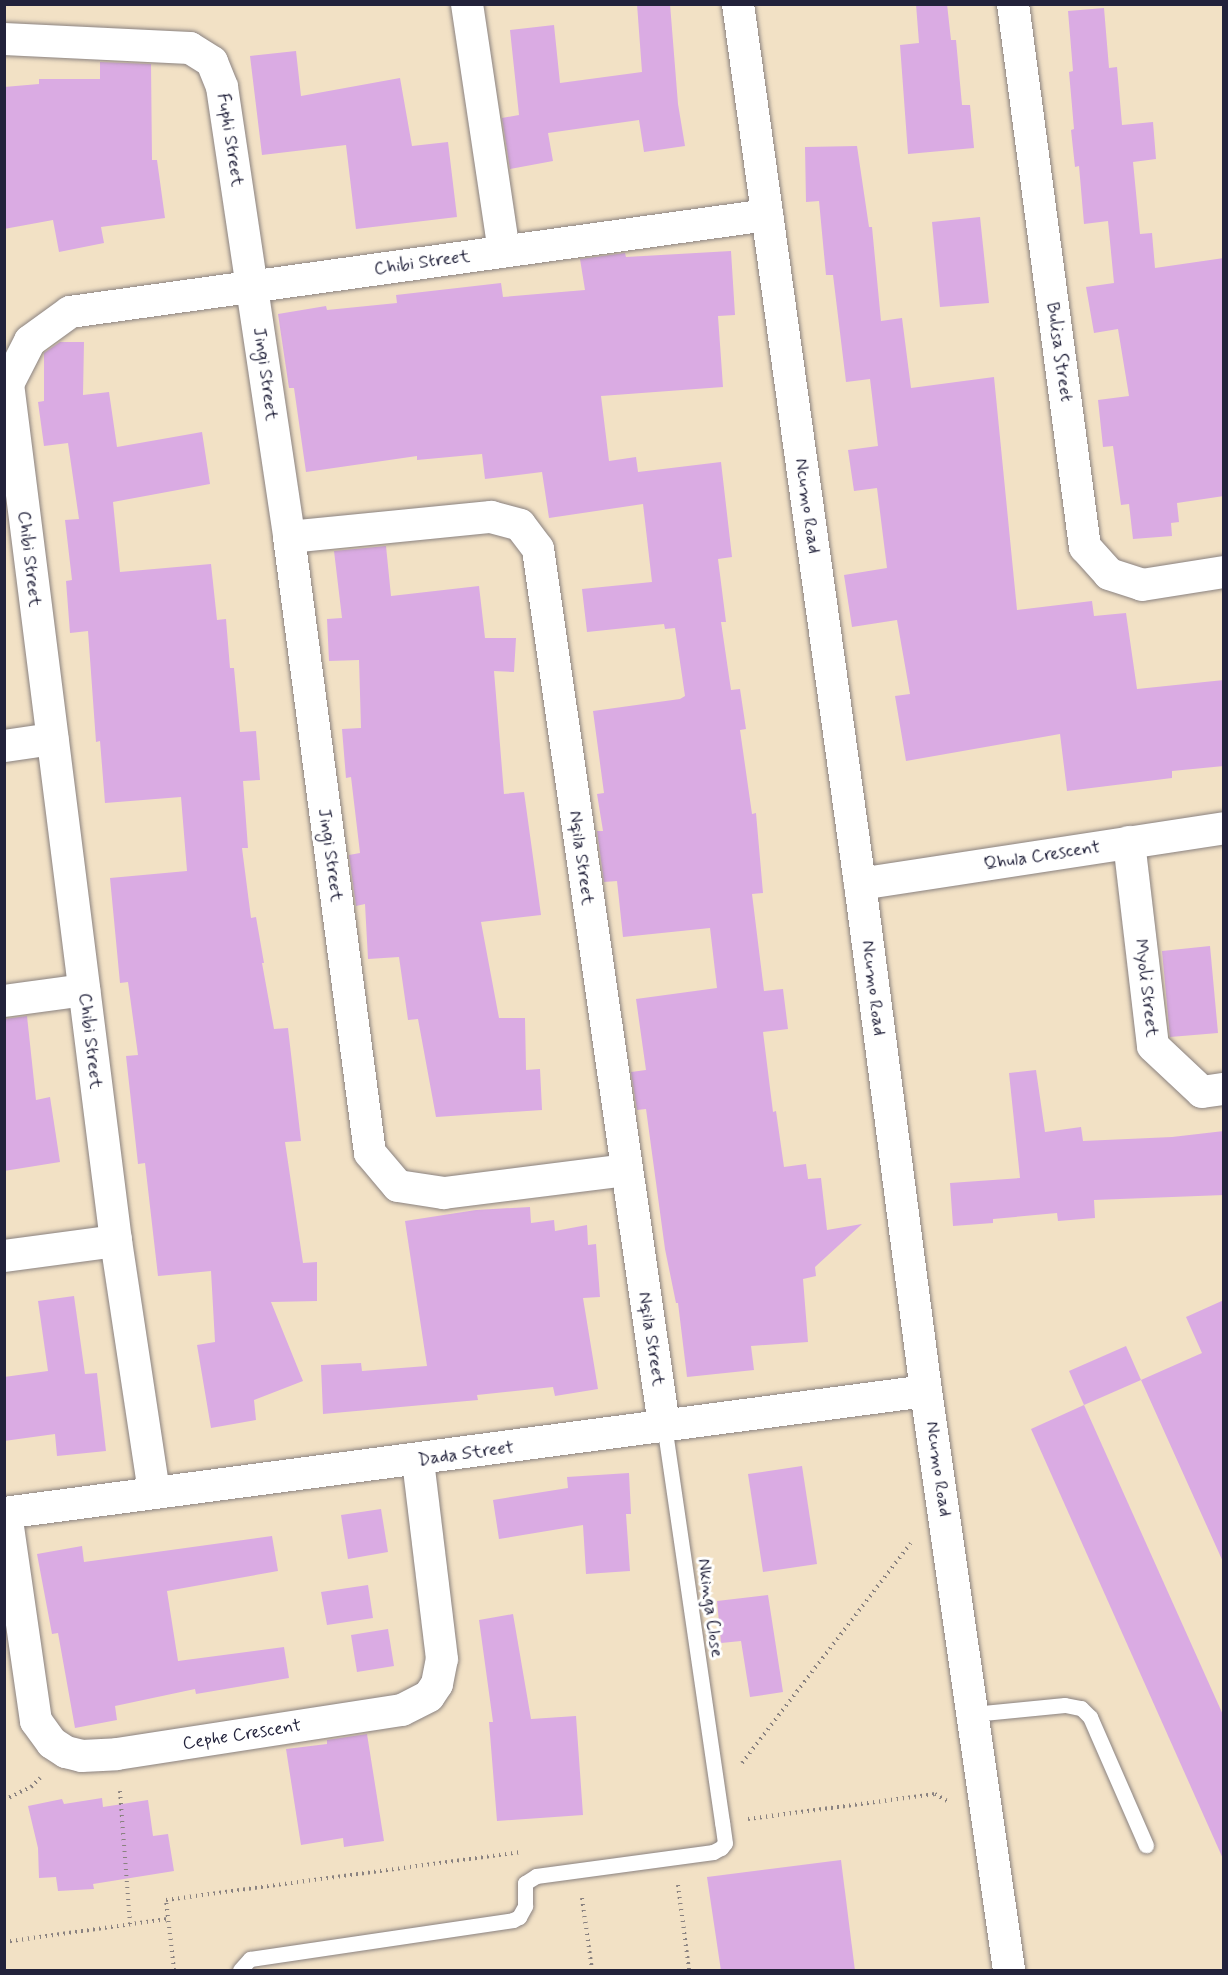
<!DOCTYPE html>
<style>
body{margin:0}
#map{position:relative;width:1228px;height:1975px;overflow:hidden;background:#f2e1c5;font-family:Mynerve,sans-serif}
div>[style]{position:absolute}
[style*='--x']{left:calc(var(--x)*1px);top:calc(var(--y)*1px);width:calc(var(--w)*1px);rotate:calc(var(--a)*1deg)}
.building>*{inset:0;background:#daabe3}
.path>*{height:4px;margin-top:-2px;transform-origin:0;background:repeating-linear-gradient(90deg,#8a8280 0 1.5px,transparent 0 6px)}
.roads{filter:drop-shadow(0 0 2px #8a8280) drop-shadow(0 0 2px #8a8280)}
.lane>*{height:15px;margin:-7.5px;padding:0 7.5px;transform-origin:7.5px;border-radius:7.5px;background:#fff}
.street>*{height:32px;margin:-16px;padding:0 16px;transform-origin:16px;border-radius:16px;background:#fff}
span{translate:-50% -50%;white-space:nowrap;text-align:center;line-height:1.15;-webkit-text-stroke:6px #fff;paint-order:stroke}
.street-label{font-size:18px;color:#22223b}
.frame{position:absolute;inset:0;border:6px solid #22223b;pointer-events:none}
</style>
<div id="map">
<div class="building">
<i style="clip-path:polygon(637px 4px,670px 4px,678px 104px,685px 146px,644px 152px,639px 120px,548px 133px,553px 161px,510px 169px,502px 118px,519px 115px,510px 30px,554px 25px,560px 83px,642px 72px)"></i>
<i style="clip-path:polygon(916px 4px,947px 4px,951px 40px,956px 40px,962px 105px,970px 105px,974px 148px,908px 154px,900px 45px,919px 43px)"></i>
<i style="clip-path:polygon(1104px 8px,1109px 68px,1117px 67px,1122px 125px,1153px 122px,1156px 159px,1133px 162px,1140px 234px,1152px 233px,1155px 268px,1224px 258px,1224px 496px,1177px 503px,1179px 522px,1171px 523px,1172px 536px,1133px 539px,1129px 504px,1121px 505px,1113px 446px,1103px 447px,1098px 400px,1129px 396px,1118px 329px,1094px 333px,1086px 287px,1114px 283px,1108px 221px,1084px 224px,1079px 166px,1075px 167px,1071px 130px,1074px 129px,1069px 72px,1073px 71px,1068px 11px)"></i>
<i style="clip-path:polygon(296px 51px,301px 96px,400px 78px,412px 146px,448px 142px,457px 217px,356px 229px,346px 145px,262px 155px,250px 56px)"></i>
<i style="clip-path:polygon(100px 62px,151px 64px,152px 160px,157px 160px,165px 218px,101px 227px,104px 243px,59px 252px,53px 220px,4px 229px,4px 87px,39px 84px,39px 79px,100px 79px)"></i>
<i style="clip-path:polygon(857px 146px,869px 227px,872px 227px,881px 321px,902px 318px,911px 388px,994px 377px,1017px 610px,1092px 601px,1094px 616px,1126px 613px,1137px 689px,1224px 680px,1224px 766px,1172px 771px,1172px 778px,1067px 791px,1060px 734px,906px 761px,895px 696px,910px 694px,897px 620px,852px 627px,844px 575px,887px 568px,877px 488px,854px 491px,848px 450px,878px 446px,870px 379px,846px 382px,833px 275px,826px 275px,819px 201px,806px 202px,805px 147px)"></i>
<i style="clip-path:polygon(980px 217px,989px 303px,940px 307px,932px 222px)"></i>
<i style="clip-path:polygon(731px 251px,735px 315px,718px 316px,723px 387px,601px 396px,609px 461px,636px 457px,638px 472px,721px 462px,732px 557px,718px 559px,726px 622px,721px 622px,731px 690px,740px 689px,746px 729px,740px 730px,752px 814px,756px 813px,763px 893px,752px 894px,764px 991px,783px 989px,788px 1029px,763px 1032px,773px 1112px,776px 1111px,784px 1167px,806px 1164px,808px 1179px,821px 1178px,827px 1230px,862px 1224px,815px 1267px,816px 1276px,803px 1279px,808px 1342px,751px 1346px,754px 1370px,687px 1377px,678px 1303px,676px 1303px,665px 1249px,646px 1109px,637px 1110px,631px 1072px,646px 1070px,636px 999px,717px 988px,710px 928px,623px 937px,617px 881px,604px 882px,597px 831px,603px 831px,597px 794px,604px 793px,593px 711px,680px 699px,685px 696px,675px 628px,665px 629px,664px 624px,587px 632px,582px 589px,652px 582px,643px 504px,549px 518px,542px 472px,485px 479px,482px 454px,417px 460px,417px 456px,306px 472px,294px 388px,289px 388px,278px 314px,326px 306px,327px 310px,397px 303px,396px 295px,501px 283px,503px 297px,585px 290px,580px 259px,625px 253px,626px 257px)"></i>
<i style="clip-path:polygon(60px 342px,84px 342px,83px 395px,109px 392px,117px 447px,202px 432px,210px 484px,113px 502px,120px 572px,211px 564px,217px 620px,226px 619px,230px 668px,234px 668px,240px 732px,256px 731px,260px 780px,243px 781px,248px 848px,242px 848px,251px 918px,256px 917px,264px 963px,262px 963px,274px 1029px,288px 1028px,301px 1141px,285px 1142px,303px 1263px,317px 1262px,317px 1301px,271px 1302px,303px 1381px,254px 1400px,256px 1420px,211px 1428px,197px 1345px,215px 1342px,211px 1271px,158px 1276px,145px 1163px,138px 1164px,126px 1056px,138px 1055px,128px 982px,120px 983px,110px 878px,187px 871px,181px 797px,105px 803px,100px 741px,96px 742px,88px 631px,70px 633px,66px 581px,72px 580px,65px 520px,79px 519px,68px 443px,44px 446px,38px 402px,44px 401px,44px 353px)"></i>
<i style="clip-path:polygon(386px 546px,391px 596px,479px 586px,485px 638px,516px 638px,514px 672px,494px 671px,504px 794px,524px 792px,541px 915px,481px 922px,499px 1018px,525px 1018px,526px 1070px,540px 1069px,542px 1110px,436px 1117px,418px 1019px,408px 1020px,399px 957px,368px 959px,365px 904px,356px 906px,349px 855px,360px 853px,351px 777px,346px 778px,342px 729px,361px 728px,359px 660px,329px 661px,327px 619px,342px 618px,334px 551px)"></i>
<i style="clip-path:polygon(1210px 946px,1218px 1033px,1170px 1037px,1162px 951px)"></i>
<i style="clip-path:polygon(27px 1016px,36px 1100px,50px 1097px,60px 1162px,4px 1171px,4px 1019px)"></i>
<i style="clip-path:polygon(1036px 1070px,1045px 1132px,1081px 1127px,1083px 1141px,1172px 1137px,1224px 1131px,1224px 1195px,1094px 1200px,1095px 1218px,1058px 1221px,1057px 1213px,993px 1219px,993px 1223px,953px 1226px,950px 1183px,1020px 1178px,1009px 1073px)"></i>
<i style="clip-path:polygon(530px 1207px,531px 1223px,554px 1220px,555px 1231px,587px 1225px,588px 1245px,596px 1244px,600px 1297px,583px 1298px,598px 1389px,555px 1396px,553px 1387px,477px 1395px,478px 1400px,323px 1414px,321px 1365px,361px 1363px,362px 1371px,427px 1366px,405px 1221px,476px 1210px)"></i>
<i style="clip-path:polygon(74px 1296px,85px 1374px,97px 1373px,106px 1451px,57px 1456px,55px 1434px,4px 1441px,4px 1377px,48px 1371px,38px 1301px)"></i>
<i style="clip-path:polygon(1224px 1300px,1224px 1564px,1141px 1380px,1202px 1353px,1186px 1317px)"></i>
<i style="clip-path:polygon(1126px 1346px,1141px 1380px,1084px 1405px,1069px 1371px)"></i>
<i style="clip-path:polygon(1084px 1405px,1224px 1717px,1224px 1861px,1031px 1429px)"></i>
<i style="clip-path:polygon(802px 1466px,817px 1564px,763px 1572px,748px 1474px)"></i>
<i style="clip-path:polygon(629px 1473px,631px 1514px,626px 1514px,630px 1571px,586px 1574px,583px 1525px,499px 1539px,493px 1500px,568px 1488px,567px 1477px)"></i>
<i style="clip-path:polygon(381px 1509px,388px 1552px,348px 1559px,341px 1515px)"></i>
<i style="clip-path:polygon(272px 1536px,278px 1571px,167px 1591px,178px 1661px,284px 1647px,289px 1678px,196px 1694px,195px 1689px,115px 1706px,117px 1720px,75px 1728px,58px 1633px,52px 1634px,37px 1554px,82px 1546px,84px 1562px)"></i>
<i style="clip-path:polygon(368px 1585px,373px 1618px,327px 1625px,321px 1592px)"></i>
<i style="clip-path:polygon(768px 1595px,783px 1692px,750px 1697px,741px 1641px,721px 1643px,717px 1601px)"></i>
<i style="clip-path:polygon(513px 1614px,531px 1719px,576px 1716px,583px 1815px,497px 1821px,489px 1722px,493px 1722px,479px 1620px)"></i>
<i style="clip-path:polygon(388px 1629px,394px 1666px,357px 1672px,351px 1635px)"></i>
<i style="clip-path:polygon(367px 1734px,384px 1841px,344px 1847px,343px 1838px,301px 1845px,286px 1749px,327px 1744px,327px 1740px)"></i>
<i style="clip-path:polygon(102px 1798px,103px 1807px,148px 1800px,153px 1836px,168px 1834px,174px 1871px,93px 1884px,94px 1889px,58px 1891px,56px 1877px,39px 1878px,38px 1848px,28px 1806px,62px 1799px,64px 1804px)"></i>
<i style="clip-path:polygon(841px 1860px,855px 1971px,721px 1971px,707px 1877px)"></i>
</div>
<div class="path">
<i style="--x:742;--y:1763;--w:277;--a:-52.5"></i>
<i style="--x:120;--y:1791;--w:134;--a:85.7"></i>
<i style="--x:4;--y:1800;--w:30;--a:-26"></i>
<i style="--x:31;--y:1787;--w:13;--a:-45"></i>
<i style="--x:748;--y:1819;--w:189;--a:-7.6"></i>
<i style="--x:935;--y:1794;--w:14;--a:30"></i>
<i style="--x:678;--y:1885;--w:86;--a:82.6"></i>
<i style="--x:582;--y:1898;--w:73;--a:82.1"></i>
<i style="--x:4;--y:1942;--w:165;--a:-8"></i>
<i style="--x:174;--y:1970;--w:70;--a:-96.5"></i>
<i style="--x:166;--y:1900;--w:356;--a:-7.7"></i>
</div>
<div class="roads">
<div class="lane">
<i style="--x:973;--y:1714;--w:92;--a:-5.6"></i>
<i style="--x:1065;--y:1705;--w:16;--a:11"></i>
<i style="--x:1081;--y:1708;--w:13;--a:45"></i>
<i style="--x:1090;--y:1717;--w:140;--a:66.4"></i>
<i style="--x:240;--y:1970;--w:15;--a:-48"></i>
<i style="--x:250;--y:1959;--w:266;--a:-8.4"></i>
<i style="--x:513;--y:1920;--w:7;--a:-27"></i>
<i style="--x:519;--y:1917;--w:13;--a:-61"></i>
<i style="--x:525;--y:1906;--w:23;--a:-90"></i>
<i style="--x:525;--y:1883;--w:13;--a:-32"></i>
<i style="--x:536;--y:1876;--w:179;--a:-7.7"></i>
<i style="--x:713;--y:1852;--w:9;--a:-27"></i>
<i style="--x:721;--y:1848;--w:6;--a:-51"></i>
<i style="--x:725;--y:1843;--w:21;--a:-98"></i>
<i style="--x:722;--y:1822;--w:400;--a:-98.3"></i>
</div>
<div class="street">
<i style="--x:467;--y:4;--w:250;--a:81.5"></i>
<i style="--x:738;--y:4;--w:888;--a:82.11"></i>
<i style="--x:860;--y:884;--w:511;--a:82.58"></i>
<i style="--x:926;--y:1391;--w:585;--a:81.84"></i>
<i style="--x:1013;--y:4;--w:548;--a:82.45"></i>
<i style="--x:1085;--y:547;--w:36;--a:48"></i>
<i style="--x:1109;--y:574;--w:35;--a:18"></i>
<i style="--x:1142;--y:585;--w:83;--a:-9"></i>
<i style="--x:4;--y:39;--w:186;--a:2.8"></i>
<i style="--x:190;--y:48;--w:26;--a:32"></i>
<i style="--x:212;--y:62;--w:27;--a:68"></i>
<i style="--x:222;--y:87;--w:455;--a:81.5"></i>
<i style="--x:289;--y:537;--w:621;--a:82.51"></i>
<i style="--x:370;--y:1153;--w:43;--a:49.7"></i>
<i style="--x:398;--y:1186;--w:47;--a:8.7"></i>
<i style="--x:444;--y:1193;--w:183;--a:-7.2"></i>
<i style="--x:289;--y:537;--w:203;--a:-5.7"></i>
<i style="--x:491;--y:517;--w:30;--a:15"></i>
<i style="--x:520;--y:525;--w:30;--a:53"></i>
<i style="--x:538;--y:549;--w:886;--a:81.82"></i>
<i style="--x:4;--y:746;--w:49;--a:-8.3"></i>
<i style="--x:1129;--y:842;--w:205;--a:83.3"></i>
<i style="--x:1153;--y:1046;--w:67;--a:43.2"></i>
<i style="--x:1202;--y:1092;--w:22;--a:-8"></i>
<i style="--x:860;--y:884;--w:368;--a:-8.7"></i>
<i style="--x:4;--y:1001;--w:81;--a:-7.8"></i>
<i style="--x:4;--y:1256;--w:113;--a:-7.6"></i>
<i style="--x:154;--y:1492;--w:254;--a:-98.6"></i>
<i style="--x:116;--y:1241;--w:864;--a:-97.18"></i>
<i style="--x:8;--y:384;--w:48;--a:-62.9"></i>
<i style="--x:30;--y:341;--w:49;--a:-35.9"></i>
<i style="--x:70;--y:312;--w:704;--a:-7.92"></i>
<i style="--x:4;--y:1513;--w:930;--a:-7.54"></i>
<i style="--x:6;--y:1513;--w:210;--a:81.8"></i>
<i style="--x:36;--y:1721;--w:27;--a:54"></i>
<i style="--x:52;--y:1743;--w:17;--a:33"></i>
<i style="--x:66;--y:1752;--w:16;--a:14"></i>
<i style="--x:82;--y:1756;--w:35;--a:-3"></i>
<i style="--x:117;--y:1754;--w:288;--a:-8.8"></i>
<i style="--x:402;--y:1710;--w:30;--a:-27"></i>
<i style="--x:429;--y:1696;--w:14;--a:-56"></i>
<i style="--x:437;--y:1684;--w:25;--a:-79"></i>
<i style="--x:442;--y:1659;--w:199;--a:-96.9"></i>
</div>
</div>
<div class="street-label">
<span style="left:230px;top:140px;rotate:81deg">Fuphi Street</span>
<span style="left:422px;top:263px;rotate:-8deg">Chibi Street</span>
<span style="left:1059px;top:352px;rotate:82deg">Bulisa Street</span>
<span style="left:265px;top:374px;rotate:82deg">Jingi Street</span>
<span style="left:807px;top:506px;rotate:82deg">Ncumo Road</span>
<span style="left:29px;top:559px;rotate:83deg">Chibi Street</span>
<span style="left:330px;top:855px;rotate:82deg">Jingi Street</span>
<span style="left:1042px;top:856px;rotate:-9deg">Qhula Crescent</span>
<span style="left:581px;top:858px;rotate:82deg">Nqila Street</span>
<span style="left:873px;top:988px;rotate:83deg">Ncumo Road</span>
<span style="left:1146px;top:988px;rotate:83deg">Myoli Street</span>
<span style="left:90px;top:1041px;rotate:83deg">Chibi Street</span>
<span style="left:651px;top:1339px;rotate:81deg">Nqila Street</span>
<span style="left:466px;top:1454px;rotate:-8deg">Dada Street</span>
<span style="left:938px;top:1469px;rotate:82deg">Ncumo Road</span>
<span style="left:710px;top:1608px;rotate:82deg">Nkinga Close</span>
<span style="left:242px;top:1735px;rotate:-9deg">Cephe Crescent</span>
</div>
<div class="frame"></div>
</div>
